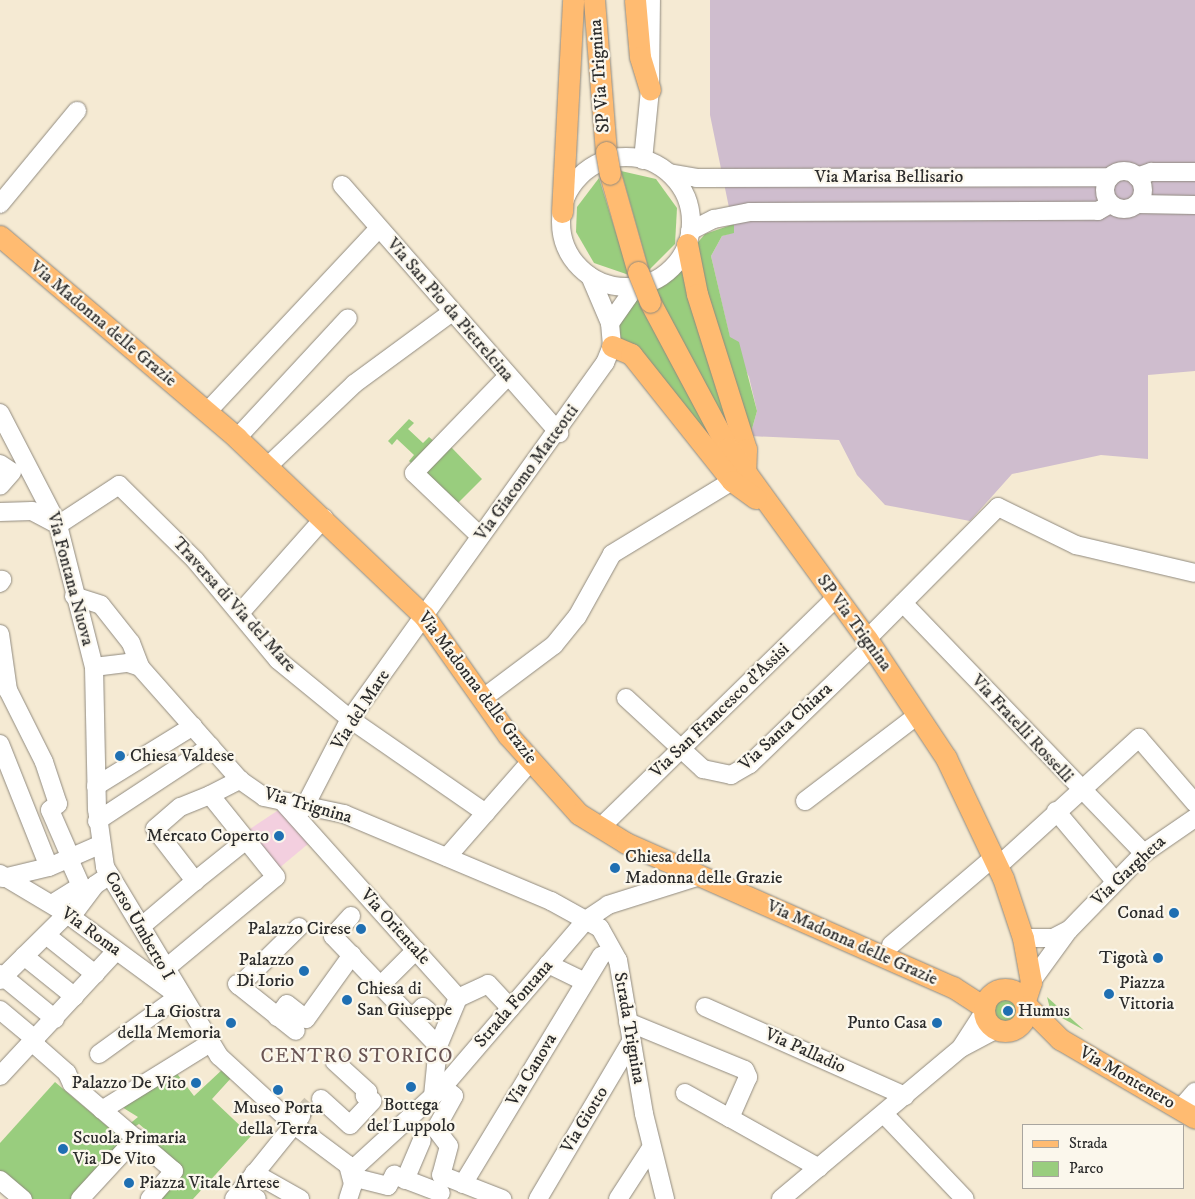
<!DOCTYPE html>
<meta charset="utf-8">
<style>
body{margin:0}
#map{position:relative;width:1195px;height:1199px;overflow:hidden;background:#f5ead3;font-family:"IM FELL DW Pica",serif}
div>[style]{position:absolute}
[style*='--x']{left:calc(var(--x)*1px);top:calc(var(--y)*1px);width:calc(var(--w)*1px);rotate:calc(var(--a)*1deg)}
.built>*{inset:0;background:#f3cfdf}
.industrial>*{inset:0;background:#cfbdce}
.green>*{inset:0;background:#99cd7e}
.round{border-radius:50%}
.minor-tunnel>*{height:18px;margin-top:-9px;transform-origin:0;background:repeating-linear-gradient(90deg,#cdc4b1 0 18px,transparent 0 27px)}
.roads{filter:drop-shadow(0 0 1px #908a7f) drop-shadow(0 0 1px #908a7f)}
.minor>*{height:18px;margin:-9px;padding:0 9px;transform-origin:9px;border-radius:9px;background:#fff}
.minor>.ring{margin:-9px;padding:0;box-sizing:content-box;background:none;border:18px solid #fff;border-radius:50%}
.major>*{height:21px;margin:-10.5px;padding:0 10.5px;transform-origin:10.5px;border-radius:10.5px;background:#ffbb71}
.major>.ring{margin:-10.5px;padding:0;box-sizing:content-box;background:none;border:21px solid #ffbb71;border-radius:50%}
.bridges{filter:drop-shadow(0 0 1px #908a7f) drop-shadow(0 0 1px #908a7f)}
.major-bridge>*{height:21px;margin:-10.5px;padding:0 10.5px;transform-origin:10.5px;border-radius:10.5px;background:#ffbb71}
.dots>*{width:14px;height:14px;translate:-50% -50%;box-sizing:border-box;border:2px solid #fbf7ec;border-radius:50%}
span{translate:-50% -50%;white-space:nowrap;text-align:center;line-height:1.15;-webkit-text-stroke:4.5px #fbf7ec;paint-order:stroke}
.street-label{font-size:18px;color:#2b2b2b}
.poi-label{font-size:18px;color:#2b2b2b}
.left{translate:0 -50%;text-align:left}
.right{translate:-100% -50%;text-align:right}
.quarter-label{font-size:20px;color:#6a5554;letter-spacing:1px}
.legend{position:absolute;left:1022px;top:1124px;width:162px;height:65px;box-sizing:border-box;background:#fbf7ec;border:1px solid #a8a59f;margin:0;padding:6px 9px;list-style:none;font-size:15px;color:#2b2b2b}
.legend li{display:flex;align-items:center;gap:10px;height:25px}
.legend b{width:25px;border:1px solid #a8a59f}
</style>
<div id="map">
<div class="built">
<i style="clip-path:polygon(280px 809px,308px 844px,278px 869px,250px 829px)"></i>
</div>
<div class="industrial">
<i style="clip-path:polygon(710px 0,1195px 0,1195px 371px,1148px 375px,1148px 459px,1101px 455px,1012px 474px,970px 521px,885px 505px,857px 475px,839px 440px,750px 436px,757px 411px,749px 377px,730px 338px,711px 256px,722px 236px,734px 232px,710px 115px)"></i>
</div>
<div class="green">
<i style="clip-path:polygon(621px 171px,656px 179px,677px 208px,675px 244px,649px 270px)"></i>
<i style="clip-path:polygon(599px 178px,629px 275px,594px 263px,576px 232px,577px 207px)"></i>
<i style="clip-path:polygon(734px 224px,734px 233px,722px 236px,711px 256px,730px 337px,739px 342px,757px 411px,750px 436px,715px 454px,621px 339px,618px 320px,635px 295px,670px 275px,705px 234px)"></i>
<i style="clip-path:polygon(409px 419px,414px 423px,408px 429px,423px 443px,429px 437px,435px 442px,413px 465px,409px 461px,414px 455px,397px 439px,392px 445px,388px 441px)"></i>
<i style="clip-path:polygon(450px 446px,482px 479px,457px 504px,425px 472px)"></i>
<i class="round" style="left:990px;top:996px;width:28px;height:28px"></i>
<i style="clip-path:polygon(1047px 997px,1084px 1030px,1051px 1012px)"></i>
<i style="clip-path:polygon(224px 1068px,232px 1077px,212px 1099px,251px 1136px,193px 1199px,157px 1199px,181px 1173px,139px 1136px,146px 1130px,139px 1124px,131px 1129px,127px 1126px,138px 1117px,117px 1104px,175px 1071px,194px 1096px)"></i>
<i style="clip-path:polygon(55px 1082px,127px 1143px,76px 1199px,29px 1199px,0 1174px,0 1143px)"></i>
</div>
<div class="minor-tunnel">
<i style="--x:301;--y:1115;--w:15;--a:-48"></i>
</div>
<div class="roads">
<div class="minor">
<i class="ring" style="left:561px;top:157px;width:112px;height:112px"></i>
<i style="--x:643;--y:160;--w:70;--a:-84.3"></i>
<i style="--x:650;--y:90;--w:90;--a:-89.4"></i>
<i class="ring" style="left:1105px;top:171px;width:20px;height:20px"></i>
<i style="--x:669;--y:173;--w:28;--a:10"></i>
<i style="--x:697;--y:178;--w:413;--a:-0.1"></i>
<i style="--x:1137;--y:177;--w:15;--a:-20"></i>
<i style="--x:1151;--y:172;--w:44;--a:0"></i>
<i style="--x:342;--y:185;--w:330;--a:48.8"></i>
<i style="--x:0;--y:204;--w:121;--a:-50.4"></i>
<i style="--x:1137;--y:204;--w:58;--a:1"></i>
<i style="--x:690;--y:231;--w:27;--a:-27"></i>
<i style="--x:714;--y:219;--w:37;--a:-11"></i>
<i style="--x:750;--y:212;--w:348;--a:-0.2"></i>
<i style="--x:1098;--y:211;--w:14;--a:-30"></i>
<i style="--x:610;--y:323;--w:45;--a:-54.9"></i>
<i style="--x:207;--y:412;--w:250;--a:-46.9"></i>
<i style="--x:0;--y:413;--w:126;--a:62.6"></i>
<i style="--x:58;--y:525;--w:146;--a:75.8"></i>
<i style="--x:94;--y:667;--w:142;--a:88.8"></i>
<i style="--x:97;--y:809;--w:59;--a:82.1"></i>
<i style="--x:105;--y:867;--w:221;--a:58.9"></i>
<i style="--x:219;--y:1056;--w:100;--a:42.6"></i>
<i style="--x:293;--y:1124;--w:69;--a:36.7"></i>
<i style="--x:348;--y:1165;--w:20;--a:75"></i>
<i style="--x:353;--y:1184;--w:16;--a:108"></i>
<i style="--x:237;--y:438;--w:163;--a:-47.2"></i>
<i style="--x:0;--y:464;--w:14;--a:34"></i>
<i style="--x:12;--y:472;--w:18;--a:131"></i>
<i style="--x:268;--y:466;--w:119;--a:-43.6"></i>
<i style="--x:354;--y:384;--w:122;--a:-36.3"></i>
<i style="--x:0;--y:512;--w:32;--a:-2"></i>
<i style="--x:32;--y:511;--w:30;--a:28"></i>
<i style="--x:58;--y:525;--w:73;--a:-33.3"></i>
<i style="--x:119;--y:485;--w:107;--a:44.6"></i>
<i style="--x:195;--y:560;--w:130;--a:50.3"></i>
<i style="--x:278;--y:660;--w:93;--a:39.3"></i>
<i style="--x:350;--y:719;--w:165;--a:34.7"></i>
<i style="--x:480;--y:536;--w:91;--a:-136.3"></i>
<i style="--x:414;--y:473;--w:135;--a:-45.9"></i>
<i style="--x:0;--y:583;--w:4;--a:-56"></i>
<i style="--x:74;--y:596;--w:28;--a:18"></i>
<i style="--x:101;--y:605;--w:48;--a:51.7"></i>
<i style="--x:131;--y:643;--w:26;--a:69"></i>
<i style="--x:903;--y:603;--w:347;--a:46.1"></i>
<i style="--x:240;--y:613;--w:127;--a:-48.5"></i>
<i style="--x:0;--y:634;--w:57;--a:81.9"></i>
<i style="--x:867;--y:639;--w:186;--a:-45.2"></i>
<i style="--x:998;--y:507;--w:87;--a:26"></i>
<i style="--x:1076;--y:545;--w:122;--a:13.2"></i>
<i style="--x:94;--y:667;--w:34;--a:-7"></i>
<i style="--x:128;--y:663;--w:13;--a:18"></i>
<i style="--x:140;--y:667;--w:151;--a:48.5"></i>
<i style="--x:240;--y:780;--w:29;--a:35"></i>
<i style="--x:264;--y:797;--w:82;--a:12"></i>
<i style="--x:344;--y:814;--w:225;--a:22.8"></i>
<i style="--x:551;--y:901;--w:56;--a:28.9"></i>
<i style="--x:600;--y:928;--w:37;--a:61"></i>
<i style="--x:618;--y:960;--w:156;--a:80.4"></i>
<i style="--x:644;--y:1114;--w:88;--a:76.1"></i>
<i style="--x:8;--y:690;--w:80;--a:63.4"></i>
<i style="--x:44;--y:762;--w:44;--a:71.6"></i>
<i style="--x:58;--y:804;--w:10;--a:143"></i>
<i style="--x:50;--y:810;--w:50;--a:66.5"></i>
<i style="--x:626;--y:698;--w:105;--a:42.7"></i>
<i style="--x:703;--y:769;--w:29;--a:12"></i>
<i style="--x:731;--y:775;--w:22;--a:-30"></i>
<i style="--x:750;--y:764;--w:170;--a:-44"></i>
<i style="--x:482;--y:699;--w:90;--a:-36.9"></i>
<i style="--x:554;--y:645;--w:36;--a:-51"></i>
<i style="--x:577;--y:617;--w:72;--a:-60.9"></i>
<i style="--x:612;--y:554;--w:140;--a:-31.3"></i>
<i style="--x:0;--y:744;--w:132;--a:68.3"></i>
<i style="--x:96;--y:786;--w:114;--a:-31.7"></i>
<i style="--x:210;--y:795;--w:34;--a:-27"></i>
<i style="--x:805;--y:801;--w:142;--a:-37.3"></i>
<i style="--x:283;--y:802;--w:263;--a:48.2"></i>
<i style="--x:458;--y:998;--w:52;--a:112.6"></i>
<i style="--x:438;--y:1046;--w:50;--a:95.7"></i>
<i style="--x:304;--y:808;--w:100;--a:-62.7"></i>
<i style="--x:350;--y:719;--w:438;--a:-54.4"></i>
<i style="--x:605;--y:363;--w:18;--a:-68"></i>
<i style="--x:612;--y:346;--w:23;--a:-95"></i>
<i style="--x:610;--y:323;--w:51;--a:-113.1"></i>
<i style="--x:1056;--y:811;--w:92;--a:49.9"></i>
<i style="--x:97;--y:821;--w:136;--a:-33.3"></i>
<i style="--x:603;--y:825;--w:327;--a:-44.3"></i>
<i style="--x:447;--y:857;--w:128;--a:-48.8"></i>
<i style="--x:997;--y:867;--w:192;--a:-42.3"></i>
<i style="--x:1139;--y:738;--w:86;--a:49.3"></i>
<i style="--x:0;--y:874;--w:78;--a:30.8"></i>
<i style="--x:67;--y:914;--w:135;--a:36.3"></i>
<i style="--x:3;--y:878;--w:47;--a:-13.4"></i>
<i style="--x:49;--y:867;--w:55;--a:-23.7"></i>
<i style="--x:52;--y:904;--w:34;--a:-32"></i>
<i style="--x:81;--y:886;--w:32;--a:-114"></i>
<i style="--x:351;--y:916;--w:27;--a:132"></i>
<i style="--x:333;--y:936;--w:152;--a:46.3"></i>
<i style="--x:71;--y:917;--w:40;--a:-53"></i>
<i style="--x:95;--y:885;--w:18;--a:-34"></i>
<i style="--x:143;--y:925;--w:68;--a:-40.2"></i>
<i style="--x:46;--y:935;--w:63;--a:38.5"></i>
<i style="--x:1023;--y:938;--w:30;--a:0"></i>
<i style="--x:1053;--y:938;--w:18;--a:-27"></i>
<i style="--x:1069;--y:930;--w:107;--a:-45.8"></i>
<i style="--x:1144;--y:853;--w:62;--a:-34.5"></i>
<i style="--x:891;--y:945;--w:134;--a:-40.5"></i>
<i style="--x:24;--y:956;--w:65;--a:38.8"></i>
<i style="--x:548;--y:964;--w:41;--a:25.9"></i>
<i style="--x:165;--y:969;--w:144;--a:-39.7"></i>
<i style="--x:276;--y:877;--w:105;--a:-128.8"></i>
<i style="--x:210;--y:795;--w:32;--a:158"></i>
<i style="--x:180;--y:807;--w:33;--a:139"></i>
<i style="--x:155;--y:829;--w:66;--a:52.4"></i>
<i style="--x:195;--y:881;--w:64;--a:-38.7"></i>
<i style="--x:0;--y:974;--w:71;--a:39.3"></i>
<i style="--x:0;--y:980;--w:94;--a:-44.6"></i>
<i style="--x:1031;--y:982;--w:63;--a:-54"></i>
<i style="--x:237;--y:984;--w:75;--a:38.5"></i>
<i style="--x:382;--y:984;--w:48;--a:-45"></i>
<i style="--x:239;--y:986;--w:84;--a:-44.5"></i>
<i style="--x:458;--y:998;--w:33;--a:-25"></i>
<i style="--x:488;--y:984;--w:33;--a:47"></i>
<i style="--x:705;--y:1007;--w:219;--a:24"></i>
<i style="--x:0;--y:1010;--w:47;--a:39.8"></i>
<i style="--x:277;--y:1017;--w:16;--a:-52"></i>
<i style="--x:287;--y:1004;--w:24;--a:38"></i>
<i style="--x:306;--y:1019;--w:79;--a:-54.3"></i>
<i style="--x:413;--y:1017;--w:14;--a:-45"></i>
<i style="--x:423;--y:1007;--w:6;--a:39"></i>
<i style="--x:628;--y:1022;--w:126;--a:22.3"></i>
<i style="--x:745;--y:1070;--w:8;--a:67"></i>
<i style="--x:748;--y:1077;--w:45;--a:113.7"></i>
<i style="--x:730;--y:1118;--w:102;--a:29.3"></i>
<i style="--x:33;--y:1043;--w:45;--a:41.4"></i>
<i style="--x:67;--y:1073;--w:12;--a:66"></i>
<i style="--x:72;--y:1084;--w:134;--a:40.5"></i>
<i style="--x:174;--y:1171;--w:37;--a:131"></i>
<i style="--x:962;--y:1046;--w:40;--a:-57.1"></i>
<i style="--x:99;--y:1054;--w:99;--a:-35.9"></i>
<i style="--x:0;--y:1076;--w:171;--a:-47.1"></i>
<i style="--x:443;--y:1087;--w:14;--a:39"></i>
<i style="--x:454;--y:1096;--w:38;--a:119"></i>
<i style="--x:436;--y:1129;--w:21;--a:53"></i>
<i style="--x:449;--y:1146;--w:30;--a:105"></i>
<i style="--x:441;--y:1175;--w:66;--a:21.5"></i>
<i style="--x:685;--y:1093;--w:51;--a:29.1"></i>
<i style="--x:321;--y:1099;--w:39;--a:42"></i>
<i style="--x:350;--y:1125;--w:33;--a:-47"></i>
<i style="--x:372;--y:1101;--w:9;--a:-144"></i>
<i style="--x:365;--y:1096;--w:5;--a:-53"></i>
<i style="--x:368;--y:1092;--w:45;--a:-137.7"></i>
<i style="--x:1180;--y:1109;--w:23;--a:-49"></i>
<i style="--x:102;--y:1110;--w:127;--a:-31.8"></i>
<i style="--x:884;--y:1114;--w:117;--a:46.4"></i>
<i style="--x:351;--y:1171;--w:125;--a:-42.4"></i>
<i style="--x:443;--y:1087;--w:220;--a:-49.4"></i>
<i style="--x:586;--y:920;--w:27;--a:-34"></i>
<i style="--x:608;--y:905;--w:96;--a:-17.5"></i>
<i style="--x:254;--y:1173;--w:53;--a:29.5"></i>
<i style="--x:352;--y:1177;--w:37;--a:14"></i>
<i style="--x:388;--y:1186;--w:13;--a:-61"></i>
<i style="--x:394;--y:1175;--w:50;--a:21"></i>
<i style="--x:0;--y:1180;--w:30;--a:40"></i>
<i style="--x:405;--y:1180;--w:43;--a:-67"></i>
<i style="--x:463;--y:1184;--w:267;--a:-58.8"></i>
<i style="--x:241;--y:1190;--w:18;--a:29"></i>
<i style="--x:80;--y:1199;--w:83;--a:-47.4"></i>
<i style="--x:234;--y:1199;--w:107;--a:-51.1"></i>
<i style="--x:538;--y:1199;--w:182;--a:-59.4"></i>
<i style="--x:618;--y:1199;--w:61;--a:-57.1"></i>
<i style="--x:781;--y:1199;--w:235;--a:-40"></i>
<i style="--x:961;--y:1048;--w:41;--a:-27.8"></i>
</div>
<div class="major">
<i style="--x:594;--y:0;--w:152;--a:85.5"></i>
<i style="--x:635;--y:0;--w:57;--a:85"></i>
<i style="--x:640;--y:57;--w:34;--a:73"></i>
<i style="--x:610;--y:174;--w:102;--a:74.1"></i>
<i style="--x:562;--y:212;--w:212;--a:-87"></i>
<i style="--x:0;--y:236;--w:311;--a:40.4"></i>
<i style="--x:237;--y:438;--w:258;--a:43.6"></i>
<i style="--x:424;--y:616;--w:146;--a:54.8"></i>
<i style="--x:508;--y:735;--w:106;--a:48.1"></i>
<i style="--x:579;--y:814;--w:55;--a:31.7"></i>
<i style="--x:626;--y:843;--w:357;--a:23.8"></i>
<i style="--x:953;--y:987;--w:37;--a:33"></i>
<i style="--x:687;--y:244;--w:51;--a:78.7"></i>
<i style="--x:697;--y:294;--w:163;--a:72.5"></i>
<i style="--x:746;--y:449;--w:24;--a:92"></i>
<i style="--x:650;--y:302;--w:166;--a:61.9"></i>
<i style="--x:728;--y:448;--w:236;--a:54"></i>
<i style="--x:867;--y:639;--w:143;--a:56.4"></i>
<i style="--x:946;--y:758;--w:133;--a:64.6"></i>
<i style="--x:1003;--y:878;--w:63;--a:71.6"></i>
<i style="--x:1023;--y:938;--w:45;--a:79.7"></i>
<i style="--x:1031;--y:982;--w:20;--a:108"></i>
<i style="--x:612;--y:346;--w:21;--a:23"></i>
<i style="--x:631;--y:354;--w:162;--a:51.5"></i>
<i style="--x:732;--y:481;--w:29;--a:36"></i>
<i class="ring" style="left:984px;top:989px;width:21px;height:21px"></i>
<i style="--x:1027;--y:1006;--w:47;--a:45"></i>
<i style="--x:1060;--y:1039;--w:156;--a:30.3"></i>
</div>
</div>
<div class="bridges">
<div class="major-bridge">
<i style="--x:606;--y:152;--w:22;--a:80"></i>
<i style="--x:638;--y:272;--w:32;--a:68"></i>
</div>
</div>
<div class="dots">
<i style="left:120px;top:756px;background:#1f6fb2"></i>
<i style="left:279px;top:836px;background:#1f6fb2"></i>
<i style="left:615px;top:868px;background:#1f6fb2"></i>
<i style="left:1174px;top:913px;background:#1f6fb2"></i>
<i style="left:361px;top:929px;background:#1f6fb2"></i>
<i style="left:1158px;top:958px;background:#1f6fb2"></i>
<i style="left:304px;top:971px;background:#1f6fb2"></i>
<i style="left:1109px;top:994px;background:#1f6fb2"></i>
<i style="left:347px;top:1000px;background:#1f6fb2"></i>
<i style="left:1008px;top:1011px;background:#1f6fb2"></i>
<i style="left:231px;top:1023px;background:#1f6fb2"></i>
<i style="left:937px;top:1023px;background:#1f6fb2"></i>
<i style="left:196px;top:1083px;background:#1f6fb2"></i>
<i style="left:411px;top:1087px;background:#1f6fb2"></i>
<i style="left:278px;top:1090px;background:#1f6fb2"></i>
<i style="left:63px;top:1149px;background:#1f6fb2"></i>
<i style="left:129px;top:1183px;background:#1f6fb2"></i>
</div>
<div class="street-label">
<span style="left:600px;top:76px;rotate:-94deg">SP Via Trignina</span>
<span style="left:889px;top:177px">Via Marisa Bellisario</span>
<span style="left:450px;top:310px;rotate:49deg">Via San Pio da Pietrelcina</span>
<span style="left:103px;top:324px;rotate:40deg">Via Madonna delle Grazie</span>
<span style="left:527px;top:473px;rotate:-54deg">Via Giacomo Matteotti</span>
<span style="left:70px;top:579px;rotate:75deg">Via Fontana Nuova</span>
<span style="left:234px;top:605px;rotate:48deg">Traversa di Via del Mare</span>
<span style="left:854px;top:623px;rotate:54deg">SP Via Trignina</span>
<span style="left:477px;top:688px;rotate:53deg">Via Madonna delle Grazie</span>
<span style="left:361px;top:710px;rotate:-57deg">Via del Mare</span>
<span style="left:720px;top:711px;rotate:-44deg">Via San Francesco d'Assisi</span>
<span style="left:786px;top:727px;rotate:-43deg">Via Santa Chiara</span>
<span style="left:1022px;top:729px;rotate:47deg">Via Fratelli Rosselli</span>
<span style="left:308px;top:806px;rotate:16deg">Via Trignina</span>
<span style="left:1129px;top:871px;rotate:-43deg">Via Gargheta</span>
<span style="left:139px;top:926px;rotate:60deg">Corso Umberto I</span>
<span style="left:395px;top:927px;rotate:48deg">Via Orientale</span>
<span style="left:91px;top:932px;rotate:36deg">Via Roma</span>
<span style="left:852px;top:943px;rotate:24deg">Via Madonna delle Grazie</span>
<span style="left:514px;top:1004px;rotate:-49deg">Strada Fontana</span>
<span style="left:629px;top:1028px;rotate:80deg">Strada Trignina</span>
<span style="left:805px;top:1051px;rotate:24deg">Via Palladio</span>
<span style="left:532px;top:1070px;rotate:-59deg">Via Canova</span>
<span style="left:1127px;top:1078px;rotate:30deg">Via Montenero</span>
<span style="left:585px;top:1120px;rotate:-59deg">Via Giotto</span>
</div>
<div class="poi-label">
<span class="left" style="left:130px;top:756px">Chiesa Valdese</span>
<span class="right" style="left:269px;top:836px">Mercato Coperto</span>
<span class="left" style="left:625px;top:868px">Chiesa della<br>Madonna delle Grazie</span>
<span class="right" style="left:1164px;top:913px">Conad</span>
<span class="right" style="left:351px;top:929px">Palazzo Cirese</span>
<span class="right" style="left:1148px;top:958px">Tigotà</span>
<span class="right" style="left:294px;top:971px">Palazzo<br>Di Iorio</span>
<span class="left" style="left:1119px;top:994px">Piazza<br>Vittoria</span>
<span class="left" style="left:357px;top:1000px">Chiesa di<br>San Giuseppe</span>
<span class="left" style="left:1018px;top:1011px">Humus</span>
<span class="right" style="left:221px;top:1023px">La Giostra<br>della Memoria</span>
<span class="right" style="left:927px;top:1023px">Punto Casa</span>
<span class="right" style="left:186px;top:1083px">Palazzo De Vito</span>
<span style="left:411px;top:1116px">Bottega<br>del Luppolo</span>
<span style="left:278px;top:1119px">Museo Porta<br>della Terra</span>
<span class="left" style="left:73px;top:1149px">Scuola Primaria<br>Via De Vito</span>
<span class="left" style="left:139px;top:1183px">Piazza Vitale Artese</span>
</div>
<div class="quarter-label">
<span style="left:357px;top:1056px">CENTRO STORICO</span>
</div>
<ul class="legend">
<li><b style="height:6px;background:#ffbb71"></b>Strada</li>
<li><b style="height:14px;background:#99cd7e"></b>Parco</li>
</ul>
</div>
